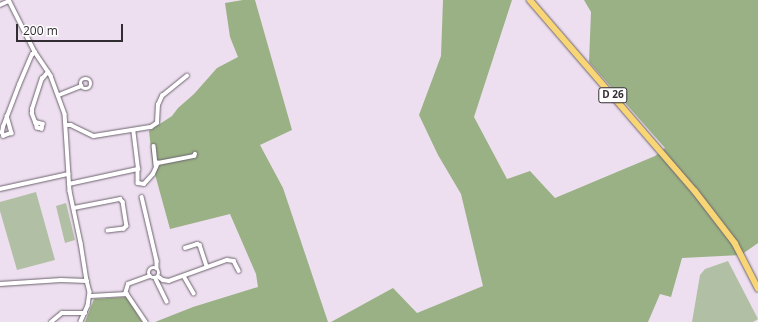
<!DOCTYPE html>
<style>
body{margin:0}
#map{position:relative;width:758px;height:322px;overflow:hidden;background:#eddfef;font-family:"Open Sans",sans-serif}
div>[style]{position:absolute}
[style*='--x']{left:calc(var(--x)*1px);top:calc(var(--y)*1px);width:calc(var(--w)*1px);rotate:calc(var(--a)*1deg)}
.green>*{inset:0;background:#b1c0a4}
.forest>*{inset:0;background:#99b184}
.roads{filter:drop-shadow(0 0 1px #6d626f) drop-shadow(0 0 1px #6d626f)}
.minor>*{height:3.5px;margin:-1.75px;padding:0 1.75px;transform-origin:1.75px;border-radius:1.75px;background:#fff}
.minor>.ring{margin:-1.75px;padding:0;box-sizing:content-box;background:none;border:3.5px solid #fff;border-radius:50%}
.primary>*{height:5.5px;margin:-2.75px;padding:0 2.75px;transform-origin:2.75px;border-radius:2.75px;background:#f8d575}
span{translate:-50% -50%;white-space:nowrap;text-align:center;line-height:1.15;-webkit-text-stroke:3px #fff;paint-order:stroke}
.shield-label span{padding:1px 3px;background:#fff;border:1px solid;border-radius:3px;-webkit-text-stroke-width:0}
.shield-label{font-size:10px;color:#322d32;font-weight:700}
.scale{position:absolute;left:16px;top:24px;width:107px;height:18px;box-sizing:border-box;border:2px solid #322d32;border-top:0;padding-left:5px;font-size:12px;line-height:14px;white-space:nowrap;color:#322d32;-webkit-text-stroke:3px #fff;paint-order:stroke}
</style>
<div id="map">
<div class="green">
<i style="clip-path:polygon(36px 192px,55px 260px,17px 270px,0 211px,0 202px)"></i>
<i style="clip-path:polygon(66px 203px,75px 240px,65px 243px,56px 206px)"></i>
<i style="clip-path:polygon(728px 261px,758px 319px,753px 322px,692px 322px,700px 275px,705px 269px)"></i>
</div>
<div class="forest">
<i style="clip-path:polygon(243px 0,255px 0,292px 130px,260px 145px,283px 188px,328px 322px,155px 322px,193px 307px,258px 287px,256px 274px,230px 214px,170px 229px,153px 167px,149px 131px,172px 116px,178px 108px,194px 94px,217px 68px,238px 57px,230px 37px,225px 3px)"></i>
<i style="clip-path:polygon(443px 0,512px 0,474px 117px,507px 179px,530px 171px,555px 198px,655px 156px,665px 148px,589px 62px,591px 12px,584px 0,758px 0,758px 243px,741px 255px,682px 258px,671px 297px,660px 294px,648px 322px,331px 322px,393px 288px,417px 313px,483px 286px,461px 194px,438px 155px,419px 115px,441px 56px)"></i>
<i style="clip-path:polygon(127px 297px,142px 322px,85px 322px,94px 299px)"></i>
</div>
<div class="roads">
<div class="minor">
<i style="--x:9;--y:0;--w:58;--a:63.4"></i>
<i style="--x:35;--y:52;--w:29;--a:56"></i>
<i style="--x:51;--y:76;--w:40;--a:69.8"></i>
<i style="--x:65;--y:114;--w:77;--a:86.3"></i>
<i style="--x:70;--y:191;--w:53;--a:78.1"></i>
<i style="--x:81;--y:243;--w:38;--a:81"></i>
<i style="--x:87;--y:281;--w:11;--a:75"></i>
<i style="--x:90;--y:292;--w:14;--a:98"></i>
<i style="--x:88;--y:306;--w:17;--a:114"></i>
<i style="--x:0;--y:5;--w:10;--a:-24"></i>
<i class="ring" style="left:81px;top:79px;width:6.5px;height:6.5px"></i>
<i style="--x:59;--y:95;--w:24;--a:-22"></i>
<i style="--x:7;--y:116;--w:18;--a:74"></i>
<i style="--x:12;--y:133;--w:9;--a:159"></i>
<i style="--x:4;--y:136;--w:4;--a:-124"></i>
<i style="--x:2;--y:133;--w:6;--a:-81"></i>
<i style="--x:3;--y:127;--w:45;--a:-69.1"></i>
<i style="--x:19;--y:85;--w:33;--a:-67"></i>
<i style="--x:32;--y:55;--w:4;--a:-45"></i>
<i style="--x:35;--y:122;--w:8;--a:14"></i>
<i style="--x:43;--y:124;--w:5;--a:101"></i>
<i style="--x:42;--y:129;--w:5;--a:-169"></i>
<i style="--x:37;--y:128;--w:6;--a:-108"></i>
<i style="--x:35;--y:122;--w:9;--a:-111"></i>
<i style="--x:32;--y:114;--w:5;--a:-90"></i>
<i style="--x:32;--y:109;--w:32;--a:-72"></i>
<i style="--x:42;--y:79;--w:9;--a:-49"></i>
<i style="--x:67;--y:125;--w:4;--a:0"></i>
<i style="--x:71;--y:125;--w:25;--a:26"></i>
<i style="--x:94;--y:136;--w:58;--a:-9"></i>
<i style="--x:151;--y:127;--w:7;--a:-34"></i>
<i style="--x:157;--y:123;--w:18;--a:-87"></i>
<i style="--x:158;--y:105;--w:10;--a:-66"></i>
<i style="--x:162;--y:96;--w:32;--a:-39"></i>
<i style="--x:154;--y:146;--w:20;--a:84"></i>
<i style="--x:138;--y:169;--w:14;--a:90"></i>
<i style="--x:138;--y:183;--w:6;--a:9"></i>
<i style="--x:144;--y:184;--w:13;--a:-48"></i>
<i style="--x:153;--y:174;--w:12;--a:-66"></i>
<i style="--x:158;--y:163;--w:37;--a:-11"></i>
<i style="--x:194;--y:156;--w:2;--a:-63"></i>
<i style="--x:69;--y:184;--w:71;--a:-12.3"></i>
<i style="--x:138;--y:169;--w:38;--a:-97"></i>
<i style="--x:0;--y:189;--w:70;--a:-12.4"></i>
<i style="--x:142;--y:197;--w:66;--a:76.8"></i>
<i style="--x:157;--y:261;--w:7;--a:90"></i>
<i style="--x:74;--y:208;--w:47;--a:-11.1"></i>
<i style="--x:120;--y:199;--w:4;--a:45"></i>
<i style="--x:123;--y:202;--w:24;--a:81"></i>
<i style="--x:127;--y:226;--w:4;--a:135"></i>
<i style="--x:124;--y:229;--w:16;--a:173"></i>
<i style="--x:185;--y:248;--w:13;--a:-18"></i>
<i style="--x:197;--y:244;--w:3;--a:18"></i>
<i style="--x:200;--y:245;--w:22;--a:72"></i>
<i class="ring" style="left:148.5px;top:267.5px;width:7.5px;height:7.5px"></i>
<i style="--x:184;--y:276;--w:20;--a:60"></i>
<i style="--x:159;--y:277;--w:5;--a:37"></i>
<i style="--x:163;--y:280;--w:6;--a:9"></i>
<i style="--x:169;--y:281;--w:62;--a:-19.9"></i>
<i style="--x:227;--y:260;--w:7;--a:8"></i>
<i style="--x:234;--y:261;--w:11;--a:63"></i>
<i style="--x:156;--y:279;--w:25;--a:64"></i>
<i style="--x:0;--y:284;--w:61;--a:-3.8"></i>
<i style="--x:61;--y:280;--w:26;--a:2"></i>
<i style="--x:125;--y:294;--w:10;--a:-73"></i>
<i style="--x:128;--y:284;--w:23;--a:-20"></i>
<i style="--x:91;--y:296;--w:36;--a:-3"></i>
<i style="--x:127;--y:294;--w:34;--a:56"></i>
<i style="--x:51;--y:322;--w:14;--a:-39"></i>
<i style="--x:62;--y:313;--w:23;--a:0"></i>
</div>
<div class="primary">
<i style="--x:530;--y:0;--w:252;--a:49.2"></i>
<i style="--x:695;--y:191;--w:66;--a:52.4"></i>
<i style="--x:735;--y:243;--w:51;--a:62.9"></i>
</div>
</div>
<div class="shield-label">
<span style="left:613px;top:95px">D 26</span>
</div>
<div class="scale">200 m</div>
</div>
